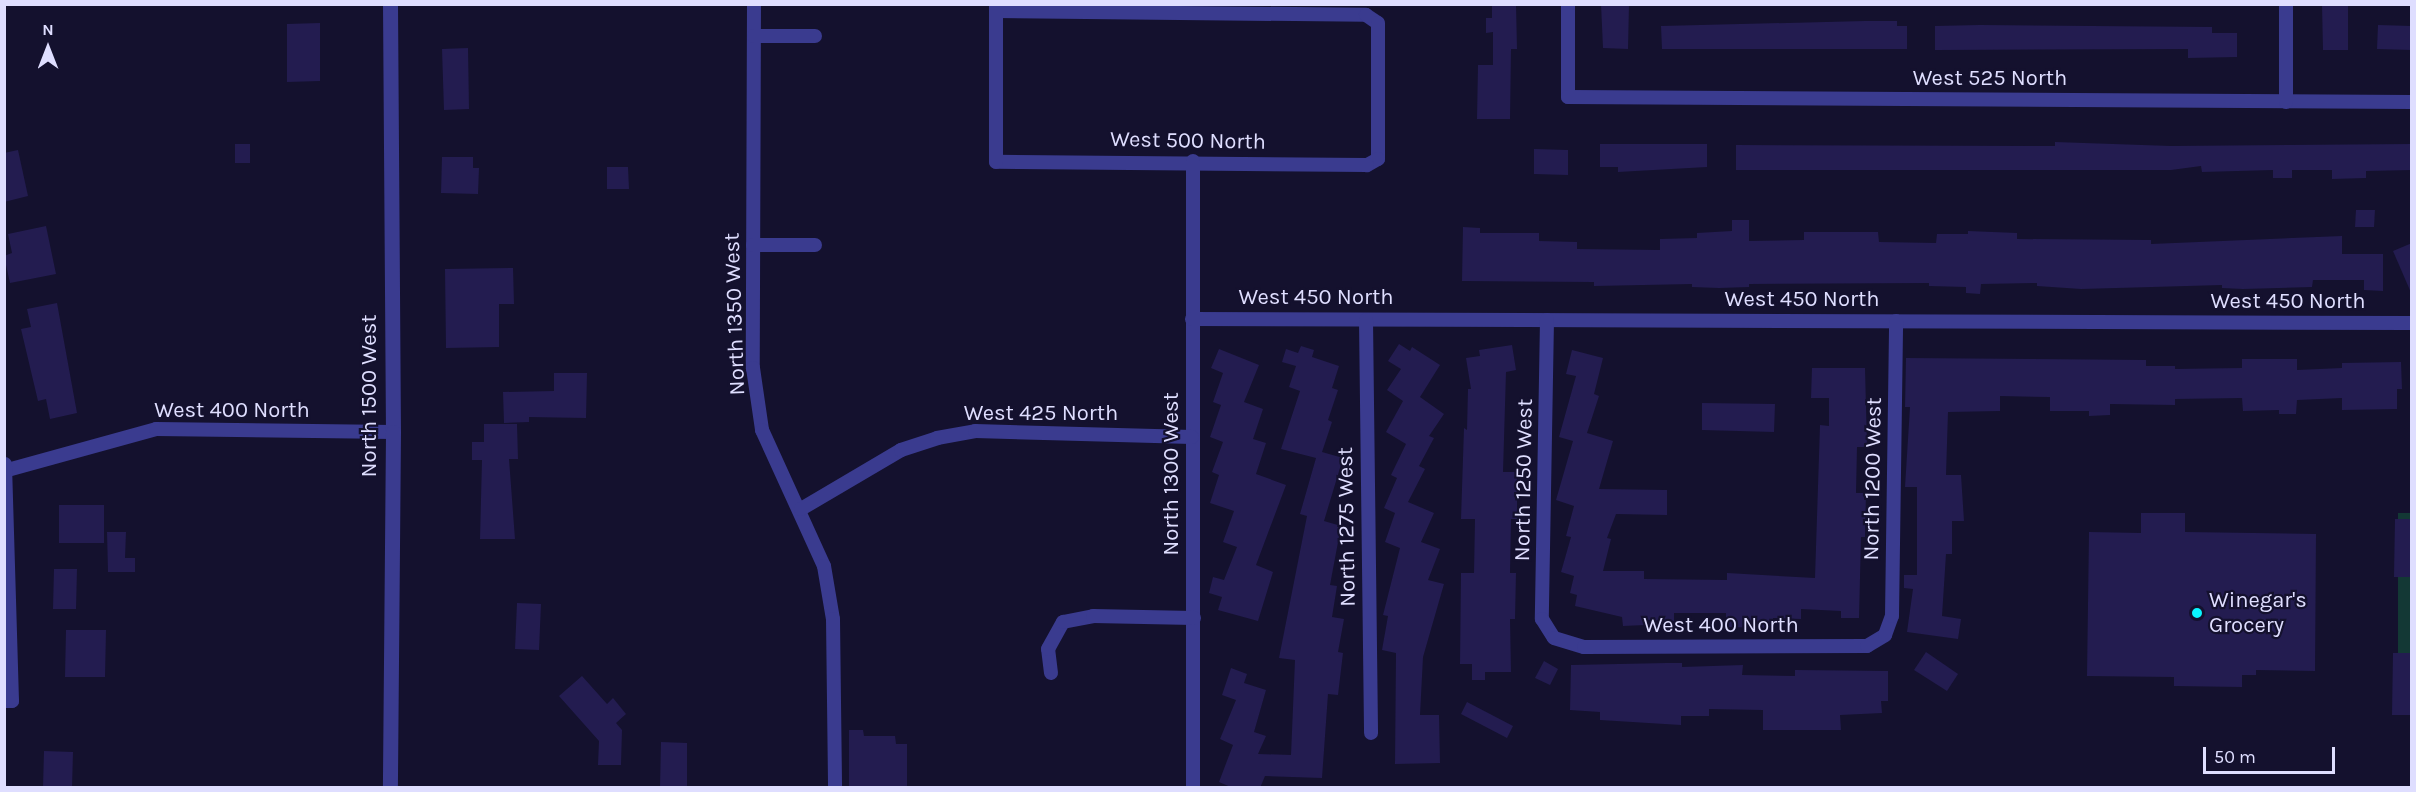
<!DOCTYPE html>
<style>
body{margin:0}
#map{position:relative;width:2416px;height:792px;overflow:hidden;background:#14112e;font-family:Karla,sans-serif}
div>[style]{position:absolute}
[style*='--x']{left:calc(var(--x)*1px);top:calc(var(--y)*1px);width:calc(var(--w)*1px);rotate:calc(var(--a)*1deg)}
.green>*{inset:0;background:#133835}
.building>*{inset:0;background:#231c50}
.minor>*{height:14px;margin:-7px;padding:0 7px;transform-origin:7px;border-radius:7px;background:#3a3b8f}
.tertiary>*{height:15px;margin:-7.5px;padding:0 7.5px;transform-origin:7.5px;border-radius:7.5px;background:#3a3b8f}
.dots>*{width:16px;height:16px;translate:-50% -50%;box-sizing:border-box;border:3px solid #14112e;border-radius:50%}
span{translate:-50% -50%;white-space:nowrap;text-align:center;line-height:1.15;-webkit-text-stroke:4.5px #14112e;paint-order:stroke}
.street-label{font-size:22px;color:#dfdeff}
.poi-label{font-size:22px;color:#dfdeff}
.left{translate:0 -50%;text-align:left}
.frame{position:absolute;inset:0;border:6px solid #dfdeff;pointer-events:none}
.north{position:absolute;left:18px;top:18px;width:60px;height:60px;-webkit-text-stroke:4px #14112e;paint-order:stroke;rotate:0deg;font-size:16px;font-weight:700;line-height:24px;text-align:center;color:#dfdeff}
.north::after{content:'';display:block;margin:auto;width:21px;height:27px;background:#dfdeff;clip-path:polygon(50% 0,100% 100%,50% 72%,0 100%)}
.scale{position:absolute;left:2203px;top:747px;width:132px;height:27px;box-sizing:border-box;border:3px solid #dfdeff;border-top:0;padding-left:8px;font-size:18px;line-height:21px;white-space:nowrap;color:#dfdeff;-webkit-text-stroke:4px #14112e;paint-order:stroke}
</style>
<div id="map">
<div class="green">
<i style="clip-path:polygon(2398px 513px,2411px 513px,2411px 709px,2398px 709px)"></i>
</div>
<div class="building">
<i style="clip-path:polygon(1492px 4px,1516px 4px,1517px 49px,1511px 49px,1510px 119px,1477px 119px,1478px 65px,1493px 65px,1493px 32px,1486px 33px,1486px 18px,1492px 18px)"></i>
<i style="clip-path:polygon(1601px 4px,1629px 4px,1628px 49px,1603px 48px)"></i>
<i style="clip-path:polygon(2322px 4px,2348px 4px,2348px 50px,2323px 50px)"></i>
<i style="clip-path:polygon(1865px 21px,1897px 21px,1897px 26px,1907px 26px,1907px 49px,1662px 49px,1661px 26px)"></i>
<i style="clip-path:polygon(320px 23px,320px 81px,287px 82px,287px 24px)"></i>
<i style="clip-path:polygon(1980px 25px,2212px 27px,2212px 33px,2237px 33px,2237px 57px,2188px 58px,2188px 49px,1935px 50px,1935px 26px)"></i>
<i style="clip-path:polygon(2378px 25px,2412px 26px,2412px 50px,2377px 49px)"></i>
<i style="clip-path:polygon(468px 48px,469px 109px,444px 110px,442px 49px)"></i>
<i style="clip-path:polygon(2055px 142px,2171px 146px,2412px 144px,2412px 170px,2366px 171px,2366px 178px,2332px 179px,2332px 170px,2292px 170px,2292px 178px,2273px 178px,2273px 170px,2202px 172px,2201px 166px,2171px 170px,1736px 170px,1736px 145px,2055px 146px)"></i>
<i style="clip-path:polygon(235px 144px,250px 144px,250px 163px,235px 163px)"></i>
<i style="clip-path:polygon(1600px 144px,1707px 144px,1707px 167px,1618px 172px,1618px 167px,1600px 167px)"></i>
<i style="clip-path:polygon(1534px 149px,1568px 150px,1568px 175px,1534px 174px)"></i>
<i style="clip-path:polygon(18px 150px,28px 196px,4px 202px,4px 153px)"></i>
<i style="clip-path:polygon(442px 157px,473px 157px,473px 168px,479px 168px,478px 194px,441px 193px)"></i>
<i style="clip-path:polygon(607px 167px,628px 167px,629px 189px,607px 189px)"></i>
<i style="clip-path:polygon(2356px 210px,2375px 210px,2374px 227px,2355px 227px)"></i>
<i style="clip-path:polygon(1732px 220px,1749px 220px,1749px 241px,1804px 240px,1804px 232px,1878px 232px,1879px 242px,1936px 243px,1937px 234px,1968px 234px,1968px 231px,2017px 233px,2017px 239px,2151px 240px,2151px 244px,2342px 236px,2342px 254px,2383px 254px,2383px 291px,2364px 290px,2364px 280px,2313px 280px,2312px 287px,2243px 289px,2222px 288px,2222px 285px,2081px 289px,2037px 286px,2037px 283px,1981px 284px,1980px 294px,1966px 293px,1966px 287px,1929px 286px,1929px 283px,1749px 284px,1749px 287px,1719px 288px,1692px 287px,1692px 284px,1594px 286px,1594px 282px,1462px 281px,1463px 227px,1480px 228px,1480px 233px,1539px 233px,1539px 241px,1577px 242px,1577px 249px,1660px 250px,1660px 239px,1697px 238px,1697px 233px,1732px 231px)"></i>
<i style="clip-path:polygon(46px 226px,56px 274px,10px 283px,4px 256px,12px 253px,8px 234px)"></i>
<i style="clip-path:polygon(2412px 243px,2412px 295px,2393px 251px)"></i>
<i style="clip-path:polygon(513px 268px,514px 304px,499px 304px,499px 347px,446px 348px,445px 269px)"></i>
<i style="clip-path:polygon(57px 303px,77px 413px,50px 419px,46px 399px,38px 401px,21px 329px,31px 327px,27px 309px)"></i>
<i style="clip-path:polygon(1399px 344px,1410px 351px,1412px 347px,1440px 365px,1420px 397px,1444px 414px,1429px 436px,1434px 438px,1419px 466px,1425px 469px,1408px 502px,1434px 513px,1421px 542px,1440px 549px,1428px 580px,1444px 584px,1423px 657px,1420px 715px,1439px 715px,1440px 763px,1395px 764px,1396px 653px,1382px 650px,1388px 616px,1383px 615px,1400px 548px,1385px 542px,1395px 513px,1384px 508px,1397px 478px,1391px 475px,1406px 444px,1386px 432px,1403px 401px,1387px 390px,1401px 369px,1388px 361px)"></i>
<i style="clip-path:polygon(1512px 345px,1516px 370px,1506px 372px,1503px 472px,1517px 472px,1517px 519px,1511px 519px,1510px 573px,1516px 573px,1515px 619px,1510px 619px,1511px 672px,1485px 672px,1485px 680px,1472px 680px,1472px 664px,1460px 664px,1461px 573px,1474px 573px,1475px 519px,1461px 519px,1464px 428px,1467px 430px,1468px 389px,1471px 389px,1466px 358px,1480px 356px,1479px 350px)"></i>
<i style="clip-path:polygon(1301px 346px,1314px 350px,1312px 357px,1339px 366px,1332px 388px,1338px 390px,1328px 420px,1332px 422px,1322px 452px,1343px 458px,1324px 521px,1341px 526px,1330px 585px,1337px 586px,1332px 617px,1344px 619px,1338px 652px,1343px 653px,1338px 695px,1328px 694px,1322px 778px,1265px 776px,1260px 788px,1233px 788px,1219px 782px,1233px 745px,1220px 739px,1236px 700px,1222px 695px,1231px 668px,1247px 674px,1244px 683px,1266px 690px,1254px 732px,1266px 736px,1258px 754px,1291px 755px,1295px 660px,1279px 658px,1307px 516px,1300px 514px,1316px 458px,1281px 449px,1300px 391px,1289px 387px,1296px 366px,1282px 362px,1286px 349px,1298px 353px)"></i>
<i style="clip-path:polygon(1219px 349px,1259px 365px,1244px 402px,1263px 409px,1253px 439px,1266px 443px,1256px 474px,1286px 485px,1256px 565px,1273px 572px,1258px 621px,1218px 610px,1222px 597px,1209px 593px,1213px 577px,1224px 580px,1237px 547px,1223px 542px,1234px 511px,1210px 503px,1219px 475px,1212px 472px,1223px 442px,1210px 437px,1221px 405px,1213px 402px,1223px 373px,1211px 368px)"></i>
<i style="clip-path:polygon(1572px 350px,1603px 358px,1594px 394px,1599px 396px,1587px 433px,1613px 441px,1599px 489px,1667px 490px,1667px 515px,1616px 514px,1607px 538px,1611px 539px,1603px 571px,1644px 571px,1644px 579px,1727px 580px,1727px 573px,1815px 578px,1820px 425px,1829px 426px,1829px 398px,1811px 398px,1812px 368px,1865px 368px,1867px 447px,1857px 447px,1856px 493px,1866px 493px,1865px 537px,1861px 537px,1859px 618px,1841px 618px,1841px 611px,1801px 609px,1801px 619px,1773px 618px,1773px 628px,1726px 627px,1726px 613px,1674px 613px,1674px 621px,1645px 620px,1645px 625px,1623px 626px,1622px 617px,1575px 606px,1577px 595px,1570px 593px,1574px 576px,1561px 572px,1571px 537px,1566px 536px,1574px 506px,1556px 500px,1573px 441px,1559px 437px,1576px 376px,1566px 374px)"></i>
<i style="clip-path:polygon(1906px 358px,2146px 360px,2146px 366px,2175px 366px,2175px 369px,2242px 368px,2242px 359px,2297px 359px,2297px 370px,2342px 368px,2342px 363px,2401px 362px,2402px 389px,2397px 389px,2397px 409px,2342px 410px,2342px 398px,2297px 400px,2296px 414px,2279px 414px,2279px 410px,2243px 411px,2242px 398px,2175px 399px,2175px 405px,2110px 404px,2110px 415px,2089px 416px,2089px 411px,2050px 411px,2050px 397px,2000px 396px,2000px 411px,1948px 412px,1946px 475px,1961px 475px,1964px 521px,1952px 521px,1952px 554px,1946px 554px,1942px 616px,1961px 619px,1958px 639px,1907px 632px,1913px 589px,1904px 588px,1904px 575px,1917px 575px,1917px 487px,1905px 487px,1910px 407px,1905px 407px)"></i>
<i style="clip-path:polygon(554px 373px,587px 373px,586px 418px,529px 417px,529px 422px,504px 423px,503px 392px,554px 391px)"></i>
<i style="clip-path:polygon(1702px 403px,1775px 404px,1774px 432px,1702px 430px)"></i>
<i style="clip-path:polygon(484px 424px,517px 424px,518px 459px,509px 459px,515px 539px,480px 539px,482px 460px,472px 460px,472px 442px,484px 442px)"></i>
<i style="clip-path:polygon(59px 505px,104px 505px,104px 543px,59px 543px)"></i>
<i style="clip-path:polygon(2141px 513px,2185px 513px,2185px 532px,2316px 534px,2315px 671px,2256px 670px,2256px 675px,2242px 675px,2242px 687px,2174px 686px,2174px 677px,2087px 676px,2089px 532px,2141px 533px)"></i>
<i style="clip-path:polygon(2395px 519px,2412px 519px,2412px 577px,2394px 577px)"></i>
<i style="clip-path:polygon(107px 532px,126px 532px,125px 558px,135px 558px,135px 572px,108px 572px)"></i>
<i style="clip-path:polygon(54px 569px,77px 569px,76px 609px,53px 609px)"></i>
<i style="clip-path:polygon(517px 603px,541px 604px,539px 650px,515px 649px)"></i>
<i style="clip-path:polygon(66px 630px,106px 630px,105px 677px,65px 677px)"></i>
<i style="clip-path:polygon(1926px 652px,1958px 674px,1947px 691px,1914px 670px)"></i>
<i style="clip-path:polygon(2393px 653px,2412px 653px,2412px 715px,2392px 715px)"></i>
<i style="clip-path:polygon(1544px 661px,1558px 669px,1550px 685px,1535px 678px)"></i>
<i style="clip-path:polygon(1667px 663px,1682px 663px,1682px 667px,1743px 665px,1742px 675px,1795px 676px,1795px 670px,1888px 671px,1888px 701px,1881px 701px,1882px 713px,1840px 715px,1841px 730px,1763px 730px,1763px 710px,1709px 709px,1709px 716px,1681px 716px,1681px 725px,1600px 720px,1600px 712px,1570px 710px,1571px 665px)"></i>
<i style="clip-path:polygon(582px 676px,607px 704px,613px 698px,626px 714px,616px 723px,622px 730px,621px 765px,598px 765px,599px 741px,559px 696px)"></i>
<i style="clip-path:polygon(1467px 702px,1513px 726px,1507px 738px,1461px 714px)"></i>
<i style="clip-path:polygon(849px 730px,863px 730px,864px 736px,895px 736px,896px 744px,907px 744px,907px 788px,849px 788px)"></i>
<i style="clip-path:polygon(661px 742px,687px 743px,687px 788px,660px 788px)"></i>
<i style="clip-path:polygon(44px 751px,73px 752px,72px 788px,43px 788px)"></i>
</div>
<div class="minor">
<i style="--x:754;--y:4;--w:364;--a:90.2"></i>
<i style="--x:753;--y:368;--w:63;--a:81.7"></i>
<i style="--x:762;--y:430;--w:149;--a:65.5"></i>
<i style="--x:824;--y:566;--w:54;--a:80.4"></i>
<i style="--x:833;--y:619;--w:169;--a:89.3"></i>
<i style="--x:1568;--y:4;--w:93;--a:90"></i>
<i style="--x:1568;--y:97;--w:844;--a:0.34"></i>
<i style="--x:2286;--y:4;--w:98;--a:90"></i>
<i style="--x:996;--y:11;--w:370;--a:0.6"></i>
<i style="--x:1366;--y:15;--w:14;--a:34"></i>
<i style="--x:1378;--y:23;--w:136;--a:90"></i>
<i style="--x:1378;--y:159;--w:13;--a:151"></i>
<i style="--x:1367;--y:165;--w:371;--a:-179.5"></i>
<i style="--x:996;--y:162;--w:158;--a:-90"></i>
<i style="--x:754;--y:36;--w:61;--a:0"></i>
<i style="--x:1193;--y:161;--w:627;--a:90"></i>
<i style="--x:753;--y:245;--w:62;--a:0"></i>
<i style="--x:1192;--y:319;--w:1220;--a:0.19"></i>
<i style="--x:1366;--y:320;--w:413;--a:89.3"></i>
<i style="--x:1547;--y:320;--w:299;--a:91"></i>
<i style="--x:1542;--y:619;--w:22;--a:58"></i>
<i style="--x:1554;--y:638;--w:31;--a:17"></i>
<i style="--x:1584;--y:647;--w:283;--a:-0.2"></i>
<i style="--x:1867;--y:646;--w:21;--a:-31"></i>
<i style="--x:1885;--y:635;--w:20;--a:-70"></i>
<i style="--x:1892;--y:616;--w:295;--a:-89.2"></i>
<i style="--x:4;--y:471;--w:158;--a:-15.4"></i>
<i style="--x:156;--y:429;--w:237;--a:0.7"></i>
<i style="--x:801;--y:509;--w:116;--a:-30.5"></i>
<i style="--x:901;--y:450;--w:38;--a:-18"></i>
<i style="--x:937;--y:438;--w:39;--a:-10"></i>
<i style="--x:975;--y:431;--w:217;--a:1.6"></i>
<i style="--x:1051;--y:673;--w:24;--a:-97"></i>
<i style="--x:1048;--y:649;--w:31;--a:-61"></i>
<i style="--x:1063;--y:622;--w:31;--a:-11"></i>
<i style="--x:1093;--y:616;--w:101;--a:1.1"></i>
<i style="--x:4;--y:701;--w:8;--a:0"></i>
<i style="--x:12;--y:701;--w:237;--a:-91.7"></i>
</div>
<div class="tertiary">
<i style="--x:390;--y:4;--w:428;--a:89.6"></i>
<i style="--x:393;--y:432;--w:356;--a:90.5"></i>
</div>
<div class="dots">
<i style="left:2197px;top:613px;background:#0af5ff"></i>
</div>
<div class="street-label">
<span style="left:1990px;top:79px">West 525 North</span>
<span style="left:1188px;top:141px;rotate:1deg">West 500 North</span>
<span style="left:1316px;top:298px">West 450 North</span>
<span style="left:1802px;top:300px">West 450 North</span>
<span style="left:2288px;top:302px">West 450 North</span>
<span style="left:735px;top:314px;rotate:-92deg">North 1350 West</span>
<span style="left:370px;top:396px;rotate:-90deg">North 1500 West</span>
<span style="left:232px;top:411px">West 400 North</span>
<span style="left:1041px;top:414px">West 425 North</span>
<span style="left:1172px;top:474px;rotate:-90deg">North 1300 West</span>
<span style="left:1873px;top:479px;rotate:-89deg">North 1200 West</span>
<span style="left:1524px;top:480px;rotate:-89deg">North 1250 West</span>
<span style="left:1347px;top:527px;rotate:-91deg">North 1275 West</span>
<span style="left:1721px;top:626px">West 400 North</span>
</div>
<div class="poi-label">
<span class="left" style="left:2209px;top:613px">Winegar's<br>Grocery</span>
</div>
<div class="frame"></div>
<div class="north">N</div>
<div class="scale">50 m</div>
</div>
